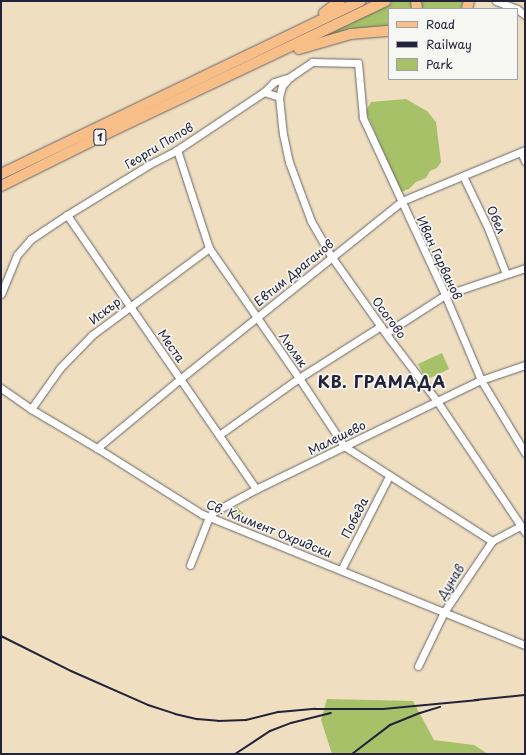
<!DOCTYPE html>
<meta charset="utf-8">
<style>
body{margin:0}
#map{position:relative;width:526px;height:755px;overflow:hidden;background:#efdfc0;font-family:"Playpen Sans",sans-serif}
div>[style]{position:absolute}
[style*='--x']{left:calc(var(--x)*1px);top:calc(var(--y)*1px);width:calc(var(--w)*1px);rotate:calc(var(--a)*1deg)}
.green>*{inset:0;background:#a6c167}
.roads{filter:drop-shadow(0 0 1px #6a646a) drop-shadow(0 0 1px #6a646a)}
.minor>*{height:7px;margin:-3.5px;padding:0 3.5px;transform-origin:3.5px;border-radius:3.5px;background:#fff}
.primary>*{height:10px;margin:-5px;padding:0 5px;transform-origin:5px;border-radius:5px;background:#f7be88}
.rail>*{height:2px;margin:-1px;padding:0 1px;transform-origin:1px;border-radius:1px;background:#22223b}
span{translate:-50% -50%;white-space:nowrap;text-align:center;line-height:1.15;-webkit-text-stroke:3.5px #f6f6f2;paint-order:stroke}
.shield-label span{padding:1px 3px;background:#f6f6f2;border:1px solid;border-radius:3px;-webkit-text-stroke-width:0}
.shield-label{font-size:11px;color:#22223b;font-weight:700}
.street-label{font-size:12px;color:#22223b}
.district-label{font-size:16px;color:#22223b;font-weight:700;letter-spacing:1px}
.frame{position:absolute;inset:0;border:2px solid #22223b;pointer-events:none}
.legend{position:absolute;left:388px;top:8px;width:130px;height:72px;box-sizing:border-box;background:#f6f6f2;border:1px solid #a1a1a9;margin:0;padding:5px 7px;list-style:none;font-size:12px;color:#22223b}
.legend li{display:flex;align-items:center;gap:8px;height:20px}
.legend b{width:20px;border:1px solid #a1a1a9}
</style>
<div id="map">
<div class="green">
<i style="clip-path:polygon(395px 1px,412px 1px,411px 9px,389px 9px,389px 27px,322px 37px)"></i>
<i style="clip-path:polygon(420px 1px,463px 1px,461px 9px,420px 9px)"></i>
<i style="clip-path:polygon(406px 99px,427px 111px,436px 122px,441px 162px,437px 168px,430px 171px,426px 178px,416px 182px,409px 189px,401px 192px,367px 114px,367px 109px,371px 102px)"></i>
<i style="clip-path:polygon(442px 353px,449px 369px,426px 380px,418px 364px)"></i>
<i style="clip-path:polygon(237px 507px,248px 518px,247px 524px,226px 515px)"></i>
<i style="clip-path:polygon(327px 699px,413px 701px,434px 740px,474px 745px,488px 754px,332px 754px,321px 720px)"></i>
</div>
<div class="roads">
<div class="minor">
<i style="--x:496;--y:1;--w:22;--a:21"></i>
<i style="--x:517;--y:9;--w:10;--a:37"></i>
<i style="--x:290;--y:77;--w:12;--a:132"></i>
<i style="--x:282;--y:86;--w:11;--a:105"></i>
<i style="--x:279;--y:97;--w:37;--a:84"></i>
<i style="--x:283;--y:134;--w:29;--a:78"></i>
<i style="--x:289;--y:162;--w:63;--a:69.6"></i>
<i style="--x:311;--y:221;--w:40;--a:60.3"></i>
<i style="--x:331;--y:256;--w:100;--a:54.7"></i>
<i style="--x:389;--y:338;--w:79;--a:52.7"></i>
<i style="--x:437;--y:401;--w:158;--a:56.1"></i>
<i style="--x:264;--y:92;--w:16;--a:18"></i>
<i style="--x:177;--y:150;--w:103;--a:71.9"></i>
<i style="--x:209;--y:248;--w:158;--a:55.3"></i>
<i style="--x:299;--y:378;--w:82;--a:56.5"></i>
<i style="--x:344;--y:446;--w:176;--a:32.7"></i>
<i style="--x:521;--y:152;--w:10;--a:66"></i>
<i style="--x:463;--y:176;--w:58;--a:64.3"></i>
<i style="--x:488;--y:228;--w:49;--a:68.6"></i>
<i style="--x:67;--y:215;--w:333;--a:55.4"></i>
<i style="--x:1;--y:294;--w:42;--a:-67.7"></i>
<i style="--x:17;--y:255;--w:21;--a:-49"></i>
<i style="--x:31;--y:239;--w:43;--a:-33.7"></i>
<i style="--x:67;--y:215;--w:97;--a:-31.6"></i>
<i style="--x:150;--y:164;--w:30;--a:-27"></i>
<i style="--x:177;--y:150;--w:105;--a:-33.7"></i>
<i style="--x:264;--y:92;--w:14;--a:-45"></i>
<i style="--x:274;--y:82;--w:17;--a:-17"></i>
<i style="--x:290;--y:77;--w:27;--a:-34"></i>
<i style="--x:312;--y:62;--w:46;--a:1.2"></i>
<i style="--x:358;--y:63;--w:55;--a:84.8"></i>
<i style="--x:363;--y:118;--w:195;--a:65.1"></i>
<i style="--x:445;--y:295;--w:92;--a:67"></i>
<i style="--x:481;--y:380;--w:85;--a:58.9"></i>
<i style="--x:386;--y:333;--w:70;--a:-32.8"></i>
<i style="--x:445;--y:295;--w:84;--a:-18.6"></i>
<i style="--x:1;--y:388;--w:37;--a:35"></i>
<i style="--x:31;--y:409;--w:77;--a:30.6"></i>
<i style="--x:97;--y:448;--w:124;--a:32.2"></i>
<i style="--x:202;--y:514;--w:349;--a:22.1"></i>
<i style="--x:31;--y:409;--w:50;--a:-54.7"></i>
<i style="--x:60;--y:368;--w:46;--a:-45.9"></i>
<i style="--x:92;--y:335;--w:146;--a:-36.6"></i>
<i style="--x:219;--y:435;--w:98;--a:-35.5"></i>
<i style="--x:299;--y:378;--w:97;--a:-32.4"></i>
<i style="--x:97;--y:448;--w:108;--a:-39.7"></i>
<i style="--x:180;--y:379;--w:285;--a:-38.7"></i>
<i style="--x:402;--y:201;--w:133;--a:-22.5"></i>
<i style="--x:190;--y:565;--w:52;--a:-68.4"></i>
<i style="--x:209;--y:517;--w:5;--a:-53"></i>
<i style="--x:212;--y:513;--w:50;--a:-28.6"></i>
<i style="--x:256;--y:489;--w:247;--a:-25.9"></i>
<i style="--x:478;--y:381;--w:50;--a:-18.8"></i>
<i style="--x:341;--y:570;--w:106;--a:-62.9"></i>
<i style="--x:418;--y:666;--w:60;--a:-64.3"></i>
<i style="--x:444;--y:612;--w:86;--a:-55.9"></i>
<i style="--x:492;--y:541;--w:32;--a:-28"></i>
</div>
<div class="primary">
<i style="--x:416;--y:1;--w:8;--a:83"></i>
<i style="--x:467;--y:9;--w:8;--a:-76"></i>
<i style="--x:324;--y:13;--w:20;--a:-37"></i>
<i style="--x:299;--y:49;--w:54;--a:-16.1"></i>
<i style="--x:351;--y:34;--w:38;--a:-5"></i>
<i style="--x:1;--y:174;--w:399;--a:-25.7"></i>
<i style="--x:1;--y:186;--w:126;--a:-26.4"></i>
<i style="--x:114;--y:130;--w:301;--a:-25.4"></i>
</div>
</div>
<div class="rail">
<i style="--x:1;--y:636;--w:78;--a:26.6"></i>
<i style="--x:71;--y:671;--w:84;--a:23.8"></i>
<i style="--x:148;--y:705;--w:28;--a:18"></i>
<i style="--x:175;--y:714;--w:23;--a:13"></i>
<i style="--x:197;--y:719;--w:21;--a:5"></i>
<i style="--x:218;--y:721;--w:28;--a:-2"></i>
<i style="--x:246;--y:720;--w:34;--a:-14"></i>
<i style="--x:279;--y:712;--w:36;--a:-5"></i>
<i style="--x:315;--y:709;--w:68;--a:0"></i>
<i style="--x:383;--y:709;--w:96;--a:-5.4"></i>
<i style="--x:475;--y:700;--w:50;--a:-5.7"></i>
<i style="--x:235;--y:754;--w:42;--a:-33.3"></i>
<i style="--x:270;--y:731;--w:22;--a:-21"></i>
<i style="--x:291;--y:723;--w:41;--a:-14"></i>
<i style="--x:352;--y:754;--w:48;--a:-37.3"></i>
<i style="--x:390;--y:725;--w:32;--a:-22"></i>
<i style="--x:420;--y:713;--w:21;--a:-17"></i>
</div>
<div class="shield-label">
<span style="left:100px;top:137px">1</span>
</div>
<div class="street-label">
<span style="left:159px;top:146px;rotate:-31deg">Георги Попов</span>
<span style="left:496px;top:220px;rotate:66deg">Обел</span>
<span style="left:439px;top:258px;rotate:65deg">Иван Гарванов</span>
<span style="left:294px;top:273px;rotate:-39deg">Евтим Драганов</span>
<span style="left:105px;top:311px;rotate:-38deg">Искър</span>
<span style="left:389px;top:318px;rotate:54deg">Осогово</span>
<span style="left:171px;top:346px;rotate:55deg">Места</span>
<span style="left:293px;top:350px;rotate:55deg">Люляк</span>
<span style="left:337px;top:438px;rotate:-26deg">Малешево</span>
<span style="left:355px;top:518px;rotate:-63deg">Победа</span>
<span style="left:269px;top:529px;rotate:22deg">Св. Климент Охридски</span>
<span style="left:451px;top:582px;rotate:-57deg">Дунав</span>
</div>
<div class="district-label">
<span style="left:382px;top:381px">КВ. ГРАМАДА</span>
</div>
<div class="frame"></div>
<ul class="legend">
<li><b style="height:5px;background:#f7be88"></b>Road</li>
<li><b style="height:5px;background:#22223b"></b>Railway</li>
<li><b style="height:11px;background:#a6c167"></b>Park</li>
</ul>
</div>
